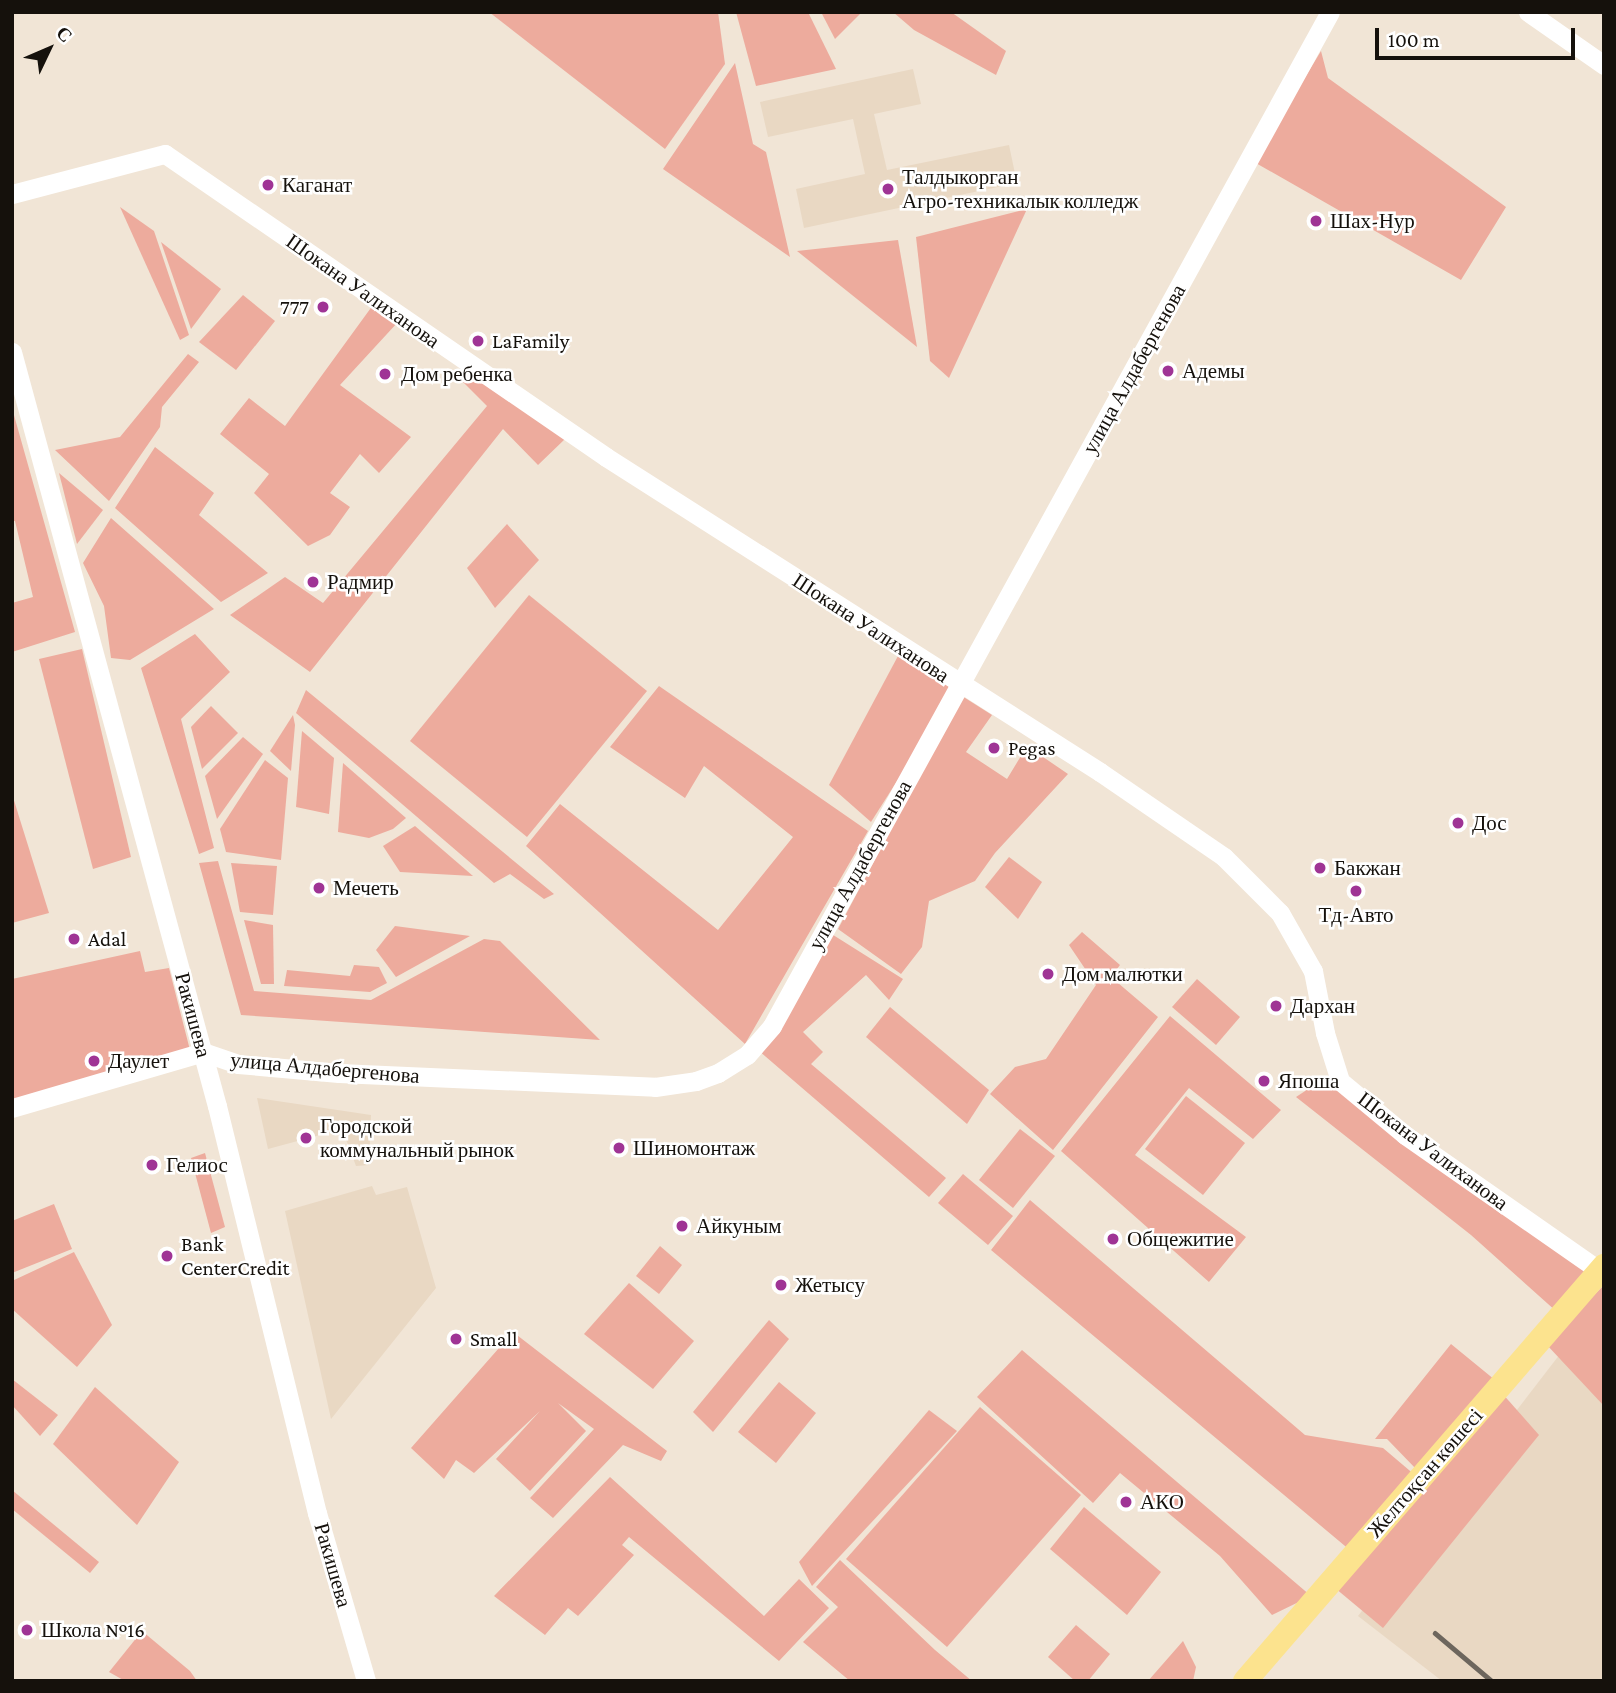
<!DOCTYPE html>
<meta charset="utf-8">
<style>
body{margin:0}
#map{position:relative;width:1616px;height:1693px;overflow:hidden;background:#f1e5d6;font-family:"Crimson Pro",serif}
div>[style]{position:absolute}
[style*='--x']{left:calc(var(--x)*1px);top:calc(var(--y)*1px);width:calc(var(--w)*1px);rotate:calc(var(--a)*1deg)}
.built>*{inset:0;background:#e9d8c3}
.green>*{inset:0;background:#edab9d}
.minor>*{height:19px;margin:-9.5px;padding:0 9.5px;transform-origin:9.5px;border-radius:9.5px;background:#fff}
.major>*{height:24px;margin:-12px;padding:0 12px;transform-origin:12px;border-radius:12px;background:#fce38e}
.rail>*{height:4.5px;margin:-2.25px;padding:0 2.25px;transform-origin:2.25px;border-radius:2.25px;background:#6d665d}
.dots>*{width:19px;height:19px;translate:-50% -50%;box-sizing:border-box;border:4px solid #fff;border-radius:50%}
span{translate:-50% -50%;white-space:nowrap;text-align:center;line-height:1.15;-webkit-text-stroke:5px #fff;paint-order:stroke}
.poi-label{font-size:21px;color:#15110c}
.left{translate:0 -50%;text-align:left}
.right{translate:-100% -50%;text-align:right}
.street-label{font-size:21px;color:#15110c}
.frame{position:absolute;inset:0;border:14px solid #15110c;pointer-events:none}
.north{position:absolute;left:14px;top:14px;width:70px;height:70px;-webkit-text-stroke:5px #fff;paint-order:stroke;rotate:46deg;font-size:19px;font-weight:700;line-height:28px;text-align:center;color:#15110c}
.north::after{content:'';display:block;margin:auto;width:24px;height:32px;background:#15110c;clip-path:polygon(50% 0,100% 100%,50% 72%,0 100%)}
.scale{position:absolute;left:1375px;top:28px;width:200px;height:32px;box-sizing:border-box;border:4px solid #15110c;border-top:0;padding-left:9px;font-size:21px;line-height:24px;white-space:nowrap;color:#15110c;-webkit-text-stroke:5px #fff;paint-order:stroke}
</style>
<div id="map">
<div class="built">
<i style="clip-path:polygon(913px 69px,921px 104px,874px 114px,887px 170px,1009px 145px,1017px 183px,804px 228px,796px 189px,865px 174px,853px 119px,768px 137px,760px 102px)"></i>
<i style="clip-path:polygon(257px 1098px,371px 1115px,369px 1165px,356px 1166px,342px 1129px,268px 1149px)"></i>
<i style="clip-path:polygon(372px 1186px,376px 1195px,407px 1187px,436px 1288px,331px 1419px,285px 1211px)"></i>
<i style="clip-path:polygon(1604px 1297px,1604px 1681px,1442px 1681px,1358px 1616px)"></i>
</div>
<div class="green">
<i style="clip-path:polygon(489px 12px,718px 12px,725px 64px,665px 149px)"></i>
<i style="clip-path:polygon(736px 12px,808px 12px,836px 69px,756px 86px)"></i>
<i style="clip-path:polygon(821px 12px,862px 12px,835px 39px)"></i>
<i style="clip-path:polygon(893px 12px,951px 12px,1006px 51px,996px 75px,914px 30px)"></i>
<i style="clip-path:polygon(1321px 51px,1328px 78px,1506px 207px,1461px 280px,1254px 162px)"></i>
<i style="clip-path:polygon(735px 63px,753px 144px,766px 152px,790px 257px,663px 169px)"></i>
<i style="clip-path:polygon(120px 207px,154px 231px,189px 335px,180px 340px)"></i>
<i style="clip-path:polygon(1027px 209px,949px 378px,930px 361px,916px 237px)"></i>
<i style="clip-path:polygon(898px 240px,917px 347px,797px 251px)"></i>
<i style="clip-path:polygon(161px 242px,221px 289px,191px 329px)"></i>
<i style="clip-path:polygon(243px 295px,275px 321px,236px 370px,199px 342px)"></i>
<i style="clip-path:polygon(373px 305px,398px 322px,340px 385px,411px 437px,379px 473px,360px 454px,330px 493px,350px 507px,330px 535px,308px 546px,254px 493px,269px 474px,220px 434px,249px 398px,285px 426px)"></i>
<i style="clip-path:polygon(188px 354px,199px 362px,162px 407px,160px 427px,109px 501px,55px 450px,120px 437px)"></i>
<i style="clip-path:polygon(473px 372px,565px 439px,538px 465px,503px 429px,310px 672px,230px 615px,285px 577px,323px 603px,487px 406px,463px 382px)"></i>
<i style="clip-path:polygon(12px 408px,75px 632px,12px 652px,12px 603px,33px 597px,15px 521px,12px 521px)"></i>
<i style="clip-path:polygon(155px 447px,214px 493px,199px 515px,268px 573px,221px 602px,115px 508px)"></i>
<i style="clip-path:polygon(59px 473px,103px 510px,77px 544px)"></i>
<i style="clip-path:polygon(111px 518px,214px 609px,130px 660px,111px 658px,104px 606px,83px 563px)"></i>
<i style="clip-path:polygon(507px 524px,539px 560px,495px 608px,467px 568px)"></i>
<i style="clip-path:polygon(529px 595px,647px 691px,527px 837px,410px 741px)"></i>
<i style="clip-path:polygon(195px 634px,230px 672px,181px 719px,214px 848px,199px 854px,141px 668px)"></i>
<i style="clip-path:polygon(82px 649px,131px 857px,93px 869px,39px 659px)"></i>
<i style="clip-path:polygon(898px 656px,955px 690px,871px 822px,829px 785px)"></i>
<i style="clip-path:polygon(659px 686px,868px 831px,745px 1044px,526px 846px,560px 804px,718px 930px,793px 837px,704px 766px,685px 798px,610px 747px)"></i>
<i style="clip-path:polygon(306px 690px,554px 894px,544px 899px,510px 874px,494px 883px,296px 713px)"></i>
<i style="clip-path:polygon(962px 696px,992px 715px,966px 752px,1007px 779px,1027px 746px,1068px 774px,995px 853px,975px 881px,929px 901px,922px 947px,901px 974px,838px 929px)"></i>
<i style="clip-path:polygon(211px 706px,238px 733px,202px 769px,191px 727px)"></i>
<i style="clip-path:polygon(293px 715px,295px 725px,291px 771px,270px 751px)"></i>
<i style="clip-path:polygon(302px 731px,334px 758px,329px 814px,296px 807px)"></i>
<i style="clip-path:polygon(243px 737px,263px 754px,217px 819px,205px 776px)"></i>
<i style="clip-path:polygon(265px 760px,288px 778px,281px 860px,226px 852px,220px 829px)"></i>
<i style="clip-path:polygon(343px 763px,406px 818px,393px 829px,369px 838px,338px 832px)"></i>
<i style="clip-path:polygon(12px 794px,49px 913px,12px 923px)"></i>
<i style="clip-path:polygon(415px 826px,473px 876px,400px 872px,383px 846px)"></i>
<i style="clip-path:polygon(1009px 857px,1042px 882px,1018px 919px,985px 887px)"></i>
<i style="clip-path:polygon(218px 861px,254px 991px,371px 1000px,484px 939px,500px 941px,600px 1040px,241px 1015px,199px 863px)"></i>
<i style="clip-path:polygon(231px 863px,277px 866px,273px 915px,240px 912px)"></i>
<i style="clip-path:polygon(244px 920px,273px 925px,274px 984px,261px 984px)"></i>
<i style="clip-path:polygon(395px 926px,470px 936px,396px 977px,376px 950px)"></i>
<i style="clip-path:polygon(1082px 932px,1120px 965px,1111px 977px,1158px 1017px,1053px 1150px,990px 1094px,1015px 1067px,1046px 1059px,1096px 985px,1069px 945px)"></i>
<i style="clip-path:polygon(830px 933px,903px 979px,889px 1000px,866px 975px,803px 1032px,823px 1052px,811px 1064px,946px 1178px,929px 1197px,758px 1050px)"></i>
<i style="clip-path:polygon(140px 951px,145px 972px,169px 968px,191px 1054px,12px 1100px,12px 979px)"></i>
<i style="clip-path:polygon(354px 965px,379px 967px,387px 983px,370px 992px,284px 986px,287px 970px,350px 976px)"></i>
<i style="clip-path:polygon(1197px 979px,1240px 1017px,1216px 1045px,1172px 1007px)"></i>
<i style="clip-path:polygon(890px 1007px,989px 1090px,967px 1124px,866px 1037px)"></i>
<i style="clip-path:polygon(1170px 1016px,1281px 1110px,1253px 1139px,1189px 1088px,1135px 1155px,1246px 1237px,1209px 1282px,1061px 1151px)"></i>
<i style="clip-path:polygon(1334px 1072px,1593px 1273px,1557px 1312px,1471px 1235px,1296px 1097px)"></i>
<i style="clip-path:polygon(1186px 1096px,1245px 1143px,1203px 1195px,1145px 1149px)"></i>
<i style="clip-path:polygon(1020px 1129px,1055px 1156px,1013px 1208px,979px 1180px)"></i>
<i style="clip-path:polygon(205px 1153px,225px 1227px,211px 1233px,191px 1158px)"></i>
<i style="clip-path:polygon(963px 1174px,1013px 1216px,988px 1245px,938px 1203px)"></i>
<i style="clip-path:polygon(1030px 1200px,1305px 1435px,1383px 1448px,1416px 1476px,1351px 1551px,991px 1250px)"></i>
<i style="clip-path:polygon(54px 1204px,72px 1249px,12px 1273px,12px 1221px)"></i>
<i style="clip-path:polygon(660px 1246px,682px 1265px,659px 1294px,636px 1276px)"></i>
<i style="clip-path:polygon(74px 1252px,112px 1325px,77px 1367px,12px 1309px,12px 1281px)"></i>
<i style="clip-path:polygon(629px 1283px,694px 1341px,653px 1389px,584px 1334px)"></i>
<i style="clip-path:polygon(1604px 1285px,1604px 1406px,1546px 1344px)"></i>
<i style="clip-path:polygon(769px 1320px,789px 1339px,713px 1432px,693px 1412px)"></i>
<i style="clip-path:polygon(513px 1332px,667px 1451px,661px 1461px,623px 1445px,553px 1518px,530px 1498px,594px 1429px,558px 1403px,586px 1431px,530px 1491px,496px 1459px,540px 1411px,474px 1473px,456px 1460px,444px 1479px,411px 1448px)"></i>
<i style="clip-path:polygon(1451px 1344px,1495px 1380px,1418px 1471px,1387px 1439px,1375px 1439px)"></i>
<i style="clip-path:polygon(1022px 1350px,1311px 1596px,1272px 1615px,1220px 1556px,1120px 1473px,1093px 1503px,977px 1397px)"></i>
<i style="clip-path:polygon(12px 1379px,58px 1415px,40px 1436px,12px 1405px)"></i>
<i style="clip-path:polygon(779px 1382px,816px 1413px,776px 1463px,738px 1432px)"></i>
<i style="clip-path:polygon(95px 1387px,179px 1462px,137px 1525px,53px 1444px)"></i>
<i style="clip-path:polygon(1501px 1392px,1539px 1435px,1383px 1628px,1335px 1588px)"></i>
<i style="clip-path:polygon(980px 1407px,1081px 1495px,947px 1647px,846px 1559px)"></i>
<i style="clip-path:polygon(929px 1410px,957px 1431px,812px 1586px,799px 1562px)"></i>
<i style="clip-path:polygon(610px 1477px,764px 1616px,799px 1579px,829px 1608px,779px 1661px,629px 1537px,622px 1545px,634px 1555px,578px 1616px,568px 1608px,545px 1635px,494px 1596px)"></i>
<i style="clip-path:polygon(12px 1490px,99px 1562px,90px 1573px,12px 1509px)"></i>
<i style="clip-path:polygon(1084px 1507px,1161px 1572px,1127px 1615px,1050px 1549px)"></i>
<i style="clip-path:polygon(840px 1560px,935px 1650px,972px 1681px,850px 1681px,803px 1642px,838px 1607px,816px 1587px)"></i>
<i style="clip-path:polygon(1076px 1625px,1110px 1654px,1088px 1681px,1075px 1681px,1048px 1657px)"></i>
<i style="clip-path:polygon(142px 1631px,190px 1671px,197px 1681px,125px 1681px,109px 1672px)"></i>
<i style="clip-path:polygon(1183px 1641px,1196px 1667px,1193px 1681px,1148px 1681px)"></i>
</div>
<div class="minor">
<i style="--x:1528;--y:12;--w:93;--a:34.9"></i>
<i style="--x:12;--y:194;--w:158;--a:-14.7"></i>
<i style="--x:165;--y:154;--w:535;--a:34.49"></i>
<i style="--x:606;--y:457;--w:586;--a:32.52"></i>
<i style="--x:1100;--y:772;--w:150;--a:34.4"></i>
<i style="--x:1224;--y:857;--w:79;--a:45"></i>
<i style="--x:1280;--y:913;--w:67;--a:60.4"></i>
<i style="--x:1313;--y:971;--w:63;--a:79"></i>
<i style="--x:1325;--y:1033;--w:50;--a:72.6"></i>
<i style="--x:1340;--y:1081;--w:85;--a:39.7"></i>
<i style="--x:1405;--y:1135;--w:243;--a:34.9"></i>
<i style="--x:12;--y:352;--w:781;--a:74.79"></i>
<i style="--x:217;--y:1106;--w:419;--a:76.2"></i>
<i style="--x:317;--y:1513;--w:175;--a:73.7"></i>
<i style="--x:12;--y:1108;--w:199;--a:-16.3"></i>
<i style="--x:203;--y:1052;--w:37;--a:19"></i>
<i style="--x:238;--y:1064;--w:101;--a:5.1"></i>
<i style="--x:339;--y:1073;--w:316;--a:2.5"></i>
<i style="--x:655;--y:1087;--w:41;--a:-8.3"></i>
<i style="--x:696;--y:1081;--w:23;--a:-20"></i>
<i style="--x:718;--y:1073;--w:34;--a:-32"></i>
<i style="--x:747;--y:1055;--w:38;--a:-49"></i>
<i style="--x:772;--y:1026;--w:1157;--a:-61.18"></i>
</div>
<div class="major">
<i style="--x:1245;--y:1681;--w:549;--a:-49.14"></i>
</div>
<div class="rail">
<i style="--x:1435;--y:1633;--w:75;--a:40.1"></i>
</div>
<div class="dots">
<i style="left:268px;top:185px;background:#9f3495"></i>
<i style="left:888px;top:189px;background:#9f3495"></i>
<i style="left:1316px;top:221px;background:#9f3495"></i>
<i style="left:323px;top:307px;background:#9f3495"></i>
<i style="left:478px;top:341px;background:#9f3495"></i>
<i style="left:1168px;top:371px;background:#9f3495"></i>
<i style="left:385px;top:374px;background:#9f3495"></i>
<i style="left:313px;top:582px;background:#9f3495"></i>
<i style="left:994px;top:748px;background:#9f3495"></i>
<i style="left:1458px;top:823px;background:#9f3495"></i>
<i style="left:1320px;top:868px;background:#9f3495"></i>
<i style="left:319px;top:888px;background:#9f3495"></i>
<i style="left:1356px;top:891px;background:#9f3495"></i>
<i style="left:74px;top:939px;background:#9f3495"></i>
<i style="left:1048px;top:974px;background:#9f3495"></i>
<i style="left:1276px;top:1006px;background:#9f3495"></i>
<i style="left:94px;top:1061px;background:#9f3495"></i>
<i style="left:1264px;top:1081px;background:#9f3495"></i>
<i style="left:306px;top:1138px;background:#9f3495"></i>
<i style="left:619px;top:1148px;background:#9f3495"></i>
<i style="left:152px;top:1165px;background:#9f3495"></i>
<i style="left:682px;top:1226px;background:#9f3495"></i>
<i style="left:1113px;top:1239px;background:#9f3495"></i>
<i style="left:167px;top:1256px;background:#9f3495"></i>
<i style="left:781px;top:1285px;background:#9f3495"></i>
<i style="left:456px;top:1339px;background:#9f3495"></i>
<i style="left:1126px;top:1502px;background:#9f3495"></i>
<i style="left:27px;top:1630px;background:#9f3495"></i>
</div>
<div class="poi-label">
<span class="left" style="left:902px;top:189px">Талдыкорган<br>Агро-техникалык колледж</span>
<span class="left" style="left:282px;top:185px">Каганат</span>
<span class="left" style="left:1330px;top:221px">Шах-Нур</span>
<span class="right" style="left:309px;top:307px">777</span>
<span class="left" style="left:492px;top:341px">LaFamily</span>
<span class="left" style="left:1182px;top:371px">Адемы</span>
<span class="left" style="left:401px;top:374px">Дом ребенка</span>
<span class="left" style="left:327px;top:582px">Радмир</span>
<span class="left" style="left:1008px;top:748px">Pegas</span>
<span class="left" style="left:1472px;top:823px">Дос</span>
<span class="left" style="left:1334px;top:868px">Бакжан</span>
<span class="left" style="left:333px;top:888px">Мечеть</span>
<span style="left:1356px;top:915px">Тд-Авто</span>
<span class="left" style="left:88px;top:939px">Adal</span>
<span class="left" style="left:1062px;top:974px">Дом малютки</span>
<span class="left" style="left:1290px;top:1006px">Дархан</span>
<span class="left" style="left:108px;top:1061px">Даулет</span>
<span class="left" style="left:1278px;top:1081px">Япоша</span>
<span class="left" style="left:320px;top:1138px">Городской<br>коммунальный рынок</span>
<span class="left" style="left:633px;top:1148px">Шиномонтаж</span>
<span class="left" style="left:166px;top:1165px">Гелиос</span>
<span class="left" style="left:696px;top:1226px">Айкуным</span>
<span class="left" style="left:1127px;top:1239px">Общежитие</span>
<span class="left" style="left:181px;top:1256px">Bank<br>CenterCredit</span>
<span class="left" style="left:795px;top:1285px">Жетысу</span>
<span class="left" style="left:470px;top:1339px">Small</span>
<span class="left" style="left:1140px;top:1502px">АКО</span>
<span class="left" style="left:41px;top:1630px">Школа №16</span>
</div>
<div class="street-label">
<span style="left:363px;top:291px;rotate:35deg">Шокана Уалиханова</span>
<span style="left:1134px;top:369px;rotate:-61deg">улица Алдабергенова</span>
<span style="left:871px;top:628px;rotate:33deg">Шокана Уалиханова</span>
<span style="left:860px;top:865px;rotate:-61deg">улица Алдабергенова</span>
<span style="left:193px;top:1015px;rotate:75deg">Ракишева</span>
<span style="left:325px;top:1068px;rotate:5deg">улица Алдабергенова</span>
<span style="left:1433px;top:1151px;rotate:37deg">Шокана Уалиханова</span>
<span style="left:1425px;top:1473px;rotate:-49deg">Желтоқсан көшесі</span>
<span style="left:333px;top:1565px;rotate:74deg">Ракишева</span>
</div>
<div class="frame"></div>
<div class="north">С</div>
<div class="scale">100 m</div>
</div>
